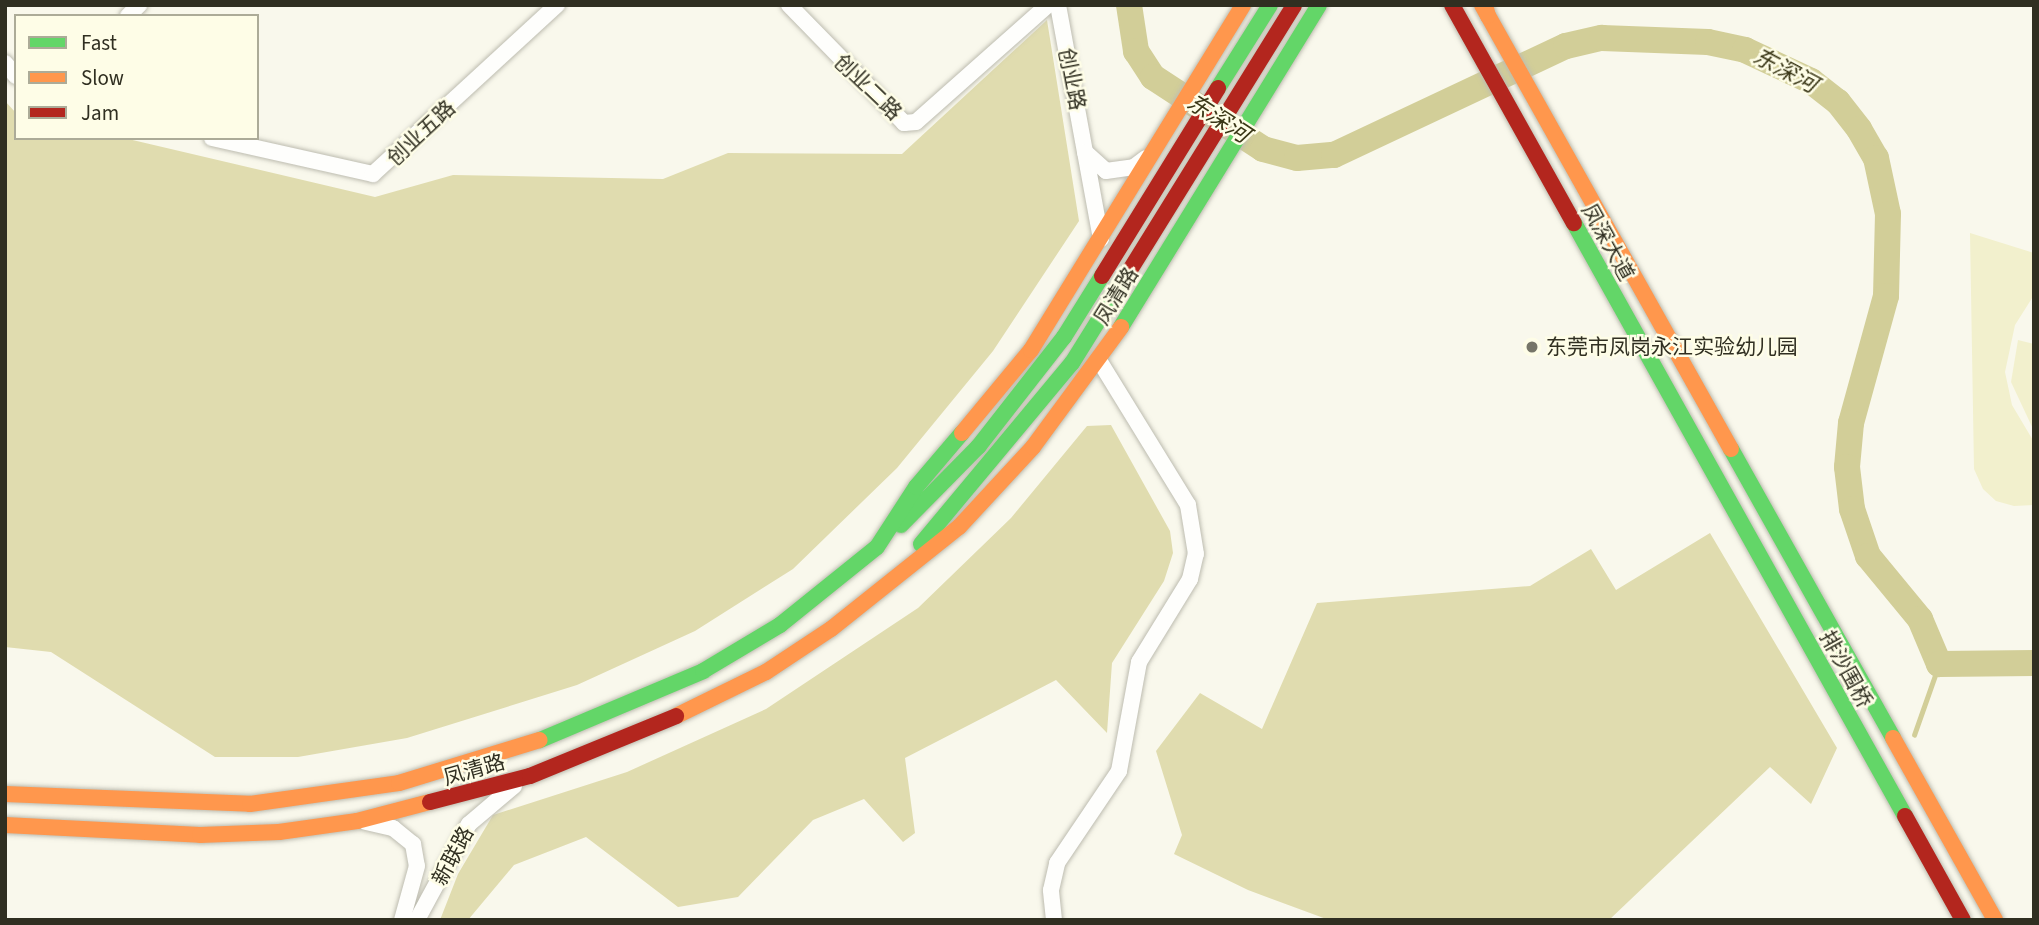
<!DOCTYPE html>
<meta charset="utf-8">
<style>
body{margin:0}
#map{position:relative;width:2039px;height:925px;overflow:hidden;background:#f9f8ec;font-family:"Source Sans 3","Noto Sans SC",sans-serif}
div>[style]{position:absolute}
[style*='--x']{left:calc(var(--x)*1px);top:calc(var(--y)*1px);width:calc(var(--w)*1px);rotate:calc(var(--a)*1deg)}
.green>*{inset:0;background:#f2f0cd}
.forest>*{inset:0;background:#e0dcaf}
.stream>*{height:4.5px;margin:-2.25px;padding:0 2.25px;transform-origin:2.25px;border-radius:2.25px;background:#d2ce98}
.river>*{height:26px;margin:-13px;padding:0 13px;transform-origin:13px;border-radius:13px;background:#d2ce98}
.roads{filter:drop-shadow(0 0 2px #bdbcb0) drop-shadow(0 0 2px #bdbcb0)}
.street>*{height:16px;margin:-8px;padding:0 8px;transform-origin:8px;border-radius:8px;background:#fefefc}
.fast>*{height:16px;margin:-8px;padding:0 8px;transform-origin:8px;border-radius:8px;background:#63d668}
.slow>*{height:16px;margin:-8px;padding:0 8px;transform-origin:8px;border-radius:8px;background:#ff974d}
.jam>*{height:16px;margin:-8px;padding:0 8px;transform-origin:8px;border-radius:8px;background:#b3261e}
.dots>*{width:19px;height:19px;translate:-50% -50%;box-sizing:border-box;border:4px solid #fefde7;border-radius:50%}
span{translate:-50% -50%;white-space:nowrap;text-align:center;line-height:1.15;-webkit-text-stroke:5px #fefde7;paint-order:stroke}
.street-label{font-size:21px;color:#302f21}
.poi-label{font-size:21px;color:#302f21}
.left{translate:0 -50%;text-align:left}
.water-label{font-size:23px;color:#3a3717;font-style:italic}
.frame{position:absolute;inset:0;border:7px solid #302f21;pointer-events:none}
.legend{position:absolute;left:14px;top:14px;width:245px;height:126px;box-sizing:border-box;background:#fefde7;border:2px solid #acab98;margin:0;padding:9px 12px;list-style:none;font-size:21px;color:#302f21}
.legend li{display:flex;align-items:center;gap:14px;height:35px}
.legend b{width:35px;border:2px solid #acab98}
</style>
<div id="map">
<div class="green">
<i style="clip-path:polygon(1970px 233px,2034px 253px,2034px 295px,2015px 325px,2005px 372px,2012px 405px,2034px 442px,2034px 505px,2014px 506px,1996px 501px,1983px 489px,1974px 469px)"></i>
<i style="clip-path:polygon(2018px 340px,2034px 344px,2034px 431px,2011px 382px)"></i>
</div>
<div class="forest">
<i style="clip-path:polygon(1047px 20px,1079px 221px,993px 351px,897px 468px,793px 569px,695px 631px,577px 685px,407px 738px,298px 757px,215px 757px,51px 652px,5px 647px,5px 101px,16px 113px,16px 138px,124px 138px,375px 197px,453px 175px,663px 179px,728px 153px,902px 154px)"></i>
<i style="clip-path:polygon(1111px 425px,1170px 531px,1173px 553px,1164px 581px,1112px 663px,1107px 733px,1056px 680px,905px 758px,915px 833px,903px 842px,864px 799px,813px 820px,738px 897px,678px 907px,586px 837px,514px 865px,468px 920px,440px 920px,458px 874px,493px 815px,627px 772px,766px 709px,918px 608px,1011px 518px,1087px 426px)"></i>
<i style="clip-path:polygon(1710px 533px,1837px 748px,1811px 804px,1770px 767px,1609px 920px,1329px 920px,1248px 890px,1174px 854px,1182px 835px,1156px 751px,1200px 693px,1262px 729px,1317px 603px,1530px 586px,1591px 549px,1616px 590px)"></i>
</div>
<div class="stream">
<i style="--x:1914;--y:735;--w:75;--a:-70.6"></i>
</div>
<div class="river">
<i style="--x:1129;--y:5;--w:47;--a:81.3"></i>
<i style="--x:1136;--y:51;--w:31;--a:57"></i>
<i style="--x:1153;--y:77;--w:131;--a:33.2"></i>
<i style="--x:1263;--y:149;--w:35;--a:15"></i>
<i style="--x:1297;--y:158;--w:37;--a:-5"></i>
<i style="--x:1334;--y:155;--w:256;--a:-25.2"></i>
<i style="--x:1566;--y:46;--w:37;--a:-13"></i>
<i style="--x:1602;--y:38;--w:106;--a:2.2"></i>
<i style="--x:1708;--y:42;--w:38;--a:12"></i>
<i style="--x:1745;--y:50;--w:73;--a:25.2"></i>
<i style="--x:1811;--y:81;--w:34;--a:38"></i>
<i style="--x:1838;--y:102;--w:34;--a:52"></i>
<i style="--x:1859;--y:129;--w:34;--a:60"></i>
<i style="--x:1876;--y:158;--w:57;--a:77.9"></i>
<i style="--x:1888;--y:214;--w:82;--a:91.4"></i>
<i style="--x:1886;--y:296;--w:132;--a:105.4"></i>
<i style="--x:1851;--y:423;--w:44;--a:95.2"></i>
<i style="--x:1847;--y:467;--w:42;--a:83.2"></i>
<i style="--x:1852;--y:509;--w:50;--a:71.2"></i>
<i style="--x:1868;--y:556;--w:82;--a:50.5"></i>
<i style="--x:1920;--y:619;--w:49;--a:67.1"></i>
<i style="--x:1939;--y:664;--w:95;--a:-0.6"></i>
</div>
<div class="roads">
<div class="street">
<i style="--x:789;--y:5;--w:165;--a:45.7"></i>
<i style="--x:904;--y:123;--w:12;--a:-5"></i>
<i style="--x:916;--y:122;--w:176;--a:-41.6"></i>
<i style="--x:1058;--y:5;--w:149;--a:79.6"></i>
<i style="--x:128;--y:16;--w:16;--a:-45"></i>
<i style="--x:5;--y:63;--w:17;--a:50"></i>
<i style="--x:212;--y:138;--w:165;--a:12.6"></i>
<i style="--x:373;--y:174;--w:250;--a:-42.6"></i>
<i style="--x:1101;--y:239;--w:88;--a:-100.4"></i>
<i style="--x:1085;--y:152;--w:28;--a:42"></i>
<i style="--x:1106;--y:171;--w:28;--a:-8"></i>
<i style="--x:1134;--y:167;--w:15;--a:-37"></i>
<i style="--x:366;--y:822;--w:28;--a:13"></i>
<i style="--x:393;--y:828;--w:26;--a:39"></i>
<i style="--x:413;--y:844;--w:22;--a:80"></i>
<i style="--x:417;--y:866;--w:56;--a:105.5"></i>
<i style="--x:417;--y:920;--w:109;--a:-61.6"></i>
<i style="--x:469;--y:824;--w:59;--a:-40.2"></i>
<i style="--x:1054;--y:920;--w:30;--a:-96"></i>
<i style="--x:1051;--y:890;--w:28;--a:-77"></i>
<i style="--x:1057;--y:863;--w:111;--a:-56"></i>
<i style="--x:1119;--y:771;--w:111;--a:-79.6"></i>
<i style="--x:1139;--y:662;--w:97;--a:-58.4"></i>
<i style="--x:1190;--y:579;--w:26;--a:-77"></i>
<i style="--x:1196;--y:554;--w:50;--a:-99.3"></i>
<i style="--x:1188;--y:505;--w:168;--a:-121.6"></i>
</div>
<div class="fast">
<i style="--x:1218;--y:88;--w:98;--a:-57.9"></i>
<i style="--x:1574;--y:223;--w:679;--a:60.83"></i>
<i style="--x:1121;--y:327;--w:378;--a:-58.4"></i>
<i style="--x:1731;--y:449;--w:331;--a:60.7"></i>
<i style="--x:901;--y:525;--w:110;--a:-45.4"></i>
<i style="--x:978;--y:447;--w:140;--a:-52"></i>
<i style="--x:1064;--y:337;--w:72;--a:-58.1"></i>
<i style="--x:921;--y:544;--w:236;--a:-50.2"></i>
<i style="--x:1072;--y:363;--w:100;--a:-58.1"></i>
<i style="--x:540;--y:740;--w:177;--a:-22.9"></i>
<i style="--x:703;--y:671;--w:90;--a:-30.9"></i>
<i style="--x:780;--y:625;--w:124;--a:-38.8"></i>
<i style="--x:877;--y:547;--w:72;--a:-57"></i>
<i style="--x:916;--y:487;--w:71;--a:-49.6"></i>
</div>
<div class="slow">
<i style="--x:1482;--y:5;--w:509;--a:60.72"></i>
<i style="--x:1485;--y:5;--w:11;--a:75"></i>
<i style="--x:962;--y:433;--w:108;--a:-50.3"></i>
<i style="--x:1031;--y:350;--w:405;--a:-58.4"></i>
<i style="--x:676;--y:716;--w:100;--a:-26.1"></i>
<i style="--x:766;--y:672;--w:78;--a:-33.5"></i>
<i style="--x:831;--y:629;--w:164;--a:-38.6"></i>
<i style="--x:959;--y:527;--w:109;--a:-47.2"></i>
<i style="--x:1033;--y:447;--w:149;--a:-53.7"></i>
<i style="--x:1893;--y:738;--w:209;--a:60.7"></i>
<i style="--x:5;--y:794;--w:245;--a:2.3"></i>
<i style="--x:250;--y:804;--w:150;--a:-8"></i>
<i style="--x:399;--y:783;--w:147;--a:-17"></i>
<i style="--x:5;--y:825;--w:195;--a:2.9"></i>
<i style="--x:200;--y:835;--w:79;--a:-2.2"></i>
<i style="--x:279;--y:832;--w:79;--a:-8"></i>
<i style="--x:357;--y:821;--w:75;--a:-14.6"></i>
</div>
<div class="jam">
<i style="--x:1452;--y:5;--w:250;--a:60.8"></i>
<i style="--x:1102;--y:276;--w:221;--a:-58.3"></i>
<i style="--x:1125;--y:278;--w:321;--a:-58.2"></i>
<i style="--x:430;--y:802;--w:103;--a:-14.6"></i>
<i style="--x:530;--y:776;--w:158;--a:-22.3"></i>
<i style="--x:1905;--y:816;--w:119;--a:60.9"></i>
</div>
</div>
<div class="dots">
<i style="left:1532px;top:347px;background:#767568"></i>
</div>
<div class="street-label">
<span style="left:1072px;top:79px;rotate:79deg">创业路</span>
<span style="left:868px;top:87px;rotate:44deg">创业二路</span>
<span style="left:421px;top:133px;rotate:-43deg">创业五路</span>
<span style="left:1608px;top:242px;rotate:61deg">凤深大道</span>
<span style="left:1116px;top:296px;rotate:-58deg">凤清路</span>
<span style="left:1846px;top:669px;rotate:61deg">排沙围桥</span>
<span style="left:474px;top:770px;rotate:-16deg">凤清路</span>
<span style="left:453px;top:856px;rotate:-62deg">新联路</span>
</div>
<div class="poi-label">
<span class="left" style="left:1546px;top:347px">东莞市凤岗永江实验幼儿园</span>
</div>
<div class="water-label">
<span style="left:1785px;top:71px;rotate:28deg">东深河</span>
<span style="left:1218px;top:119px;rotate:33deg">东深河</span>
</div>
<div class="frame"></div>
<ul class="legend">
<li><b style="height:9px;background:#63d668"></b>Fast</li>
<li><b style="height:9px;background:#ff974d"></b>Slow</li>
<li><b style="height:9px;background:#b3261e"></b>Jam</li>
</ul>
</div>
